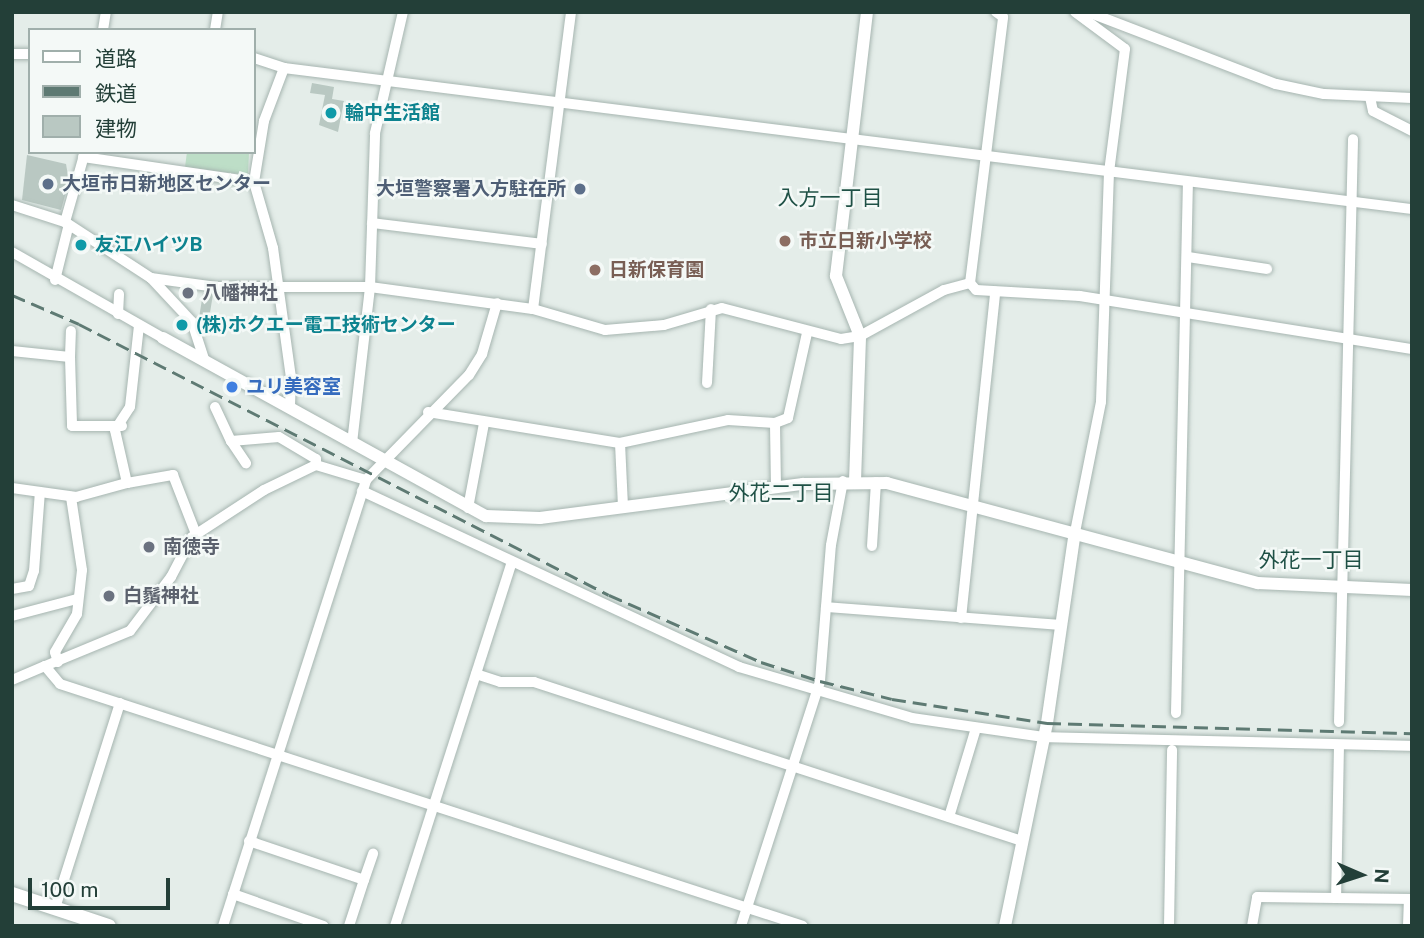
<!DOCTYPE html>
<meta charset="utf-8">
<style>
body{margin:0}
#map{position:relative;width:1424px;height:938px;overflow:hidden;background:#e4ede9;font-family:"Public Sans","Noto Sans JP",sans-serif}
div>[style]{position:absolute}
[style*='--x']{left:calc(var(--x)*1px);top:calc(var(--y)*1px);width:calc(var(--w)*1px);rotate:calc(var(--a)*1deg)}
.green>*{inset:0;background:#bddec7}
.building>*{inset:0;background:#b9c8c2}
.roads{filter:drop-shadow(0 0 2px #a6b5b0) drop-shadow(0 0 2px #a6b5b0)}
.minor>*{height:10px;margin:-5px;padding:0 5px;transform-origin:5px;border-radius:5px;background:#fff}
.tertiary>*{height:12px;margin:-6px;padding:0 6px;transform-origin:6px;border-radius:6px;background:#fff}
.secondary>*{height:14px;margin:-7px;padding:0 7px;transform-origin:7px;border-radius:7px;background:#fff}
.rail>*{height:2.5px;margin-top:-1.25px;transform-origin:0;background:repeating-linear-gradient(90deg,#5e7a73 0 14px,transparent 0 21px)}
.dots>*{width:19px;height:19px;translate:-50% -50%;box-sizing:border-box;border:4px solid #f4f9f7;border-radius:50%}
span{translate:-50% -50%;white-space:nowrap;text-align:center;line-height:1.15;-webkit-text-stroke:5px #f4f9f7;paint-order:stroke}
.culture-label{font-size:19px;color:#0d838f;font-weight:700}
.left{translate:0 -50%;text-align:left}
.service-label{font-size:19px;color:#4e5e75;font-weight:700}
.right{translate:-100% -50%;text-align:right}
.education-label{font-size:19px;color:#785e54;font-weight:700}
.worship-label{font-size:19px;color:#5b616d;font-weight:700}
.shop-label{font-size:19px;color:#366cbe;font-weight:700}
.neighbourhood-label{font-size:21px;color:#1f5146}
.frame{position:absolute;inset:0;border:14px solid #233f38;pointer-events:none}
.legend{position:absolute;left:28px;top:28px;width:228px;height:126px;box-sizing:border-box;background:#f4f9f7;border:2px solid #a0afab;margin:0;padding:9px 12px;list-style:none;font-size:21px;color:#233f38}
.legend li{display:flex;align-items:center;gap:14px;height:35px}
.legend b{width:35px;border:2px solid #a0afab}
.north{position:absolute;left:1326px;top:840px;width:70px;height:70px;-webkit-text-stroke:5px #f4f9f7;paint-order:stroke;rotate:93deg;font-size:19px;font-weight:700;line-height:28px;text-align:center;color:#233f38}
.north::after{content:'';display:block;margin:auto;width:24px;height:32px;background:#233f38;clip-path:polygon(50% 0,100% 100%,50% 72%,0 100%)}
.scale{position:absolute;left:28px;top:878px;width:142px;height:32px;box-sizing:border-box;border:4px solid #233f38;border-top:0;padding-left:9px;font-size:21px;line-height:24px;white-space:nowrap;color:#233f38;-webkit-text-stroke:5px #f4f9f7;paint-order:stroke}
</style>
<div id="map">
<div class="green">
<i style="clip-path:polygon(187px 152px,249px 152px,248px 175px,185px 167px)"></i>
</div>
<div class="building">
<i style="clip-path:polygon(312px 83px,334px 87px,332px 99px,344px 101px,338px 132px,319px 125px,325px 95px,310px 93px)"></i>
<i style="clip-path:polygon(27px 155px,66px 164px,69px 181px,61px 210px,22px 200px)"></i>
<i style="clip-path:polygon(203px 293px,213px 294px,209px 319px,199px 318px)"></i>
</div>
<div class="roads">
<div class="minor">
<i style="--x:1075;--y:12;--w:62;--a:36.5"></i>
<i style="--x:1125;--y:49;--w:124;--a:97.4"></i>
<i style="--x:1109;--y:172;--w:230;--a:92"></i>
<i style="--x:1101;--y:402;--w:133;--a:101.3"></i>
<i style="--x:1088;--y:12;--w:201;--a:21"></i>
<i style="--x:1276;--y:84;--w:49;--a:11.8"></i>
<i style="--x:1324;--y:94;--w:88;--a:2.6"></i>
<i style="--x:103;--y:30;--w:18;--a:-81"></i>
<i style="--x:215;--y:30;--w:18;--a:-81"></i>
<i style="--x:12;--y:54;--w:18;--a:0"></i>
<i style="--x:254;--y:58;--w:32;--a:18"></i>
<i style="--x:284;--y:68;--w:1137;--a:7.13"></i>
<i style="--x:284;--y:68;--w:57;--a:110.7"></i>
<i style="--x:264;--y:121;--w:62;--a:99.3"></i>
<i style="--x:254;--y:182;--w:69;--a:73.9"></i>
<i style="--x:273;--y:248;--w:130;--a:82.1"></i>
<i style="--x:291;--y:377;--w:31;--a:92"></i>
<i style="--x:1370;--y:97;--w:14;--a:78"></i>
<i style="--x:1373;--y:111;--w:44;--a:27.1"></i>
<i style="--x:83;--y:157;--w:173;--a:8.3"></i>
<i style="--x:12;--y:205;--w:56;--a:17.8"></i>
<i style="--x:65;--y:222;--w:103;--a:33.1"></i>
<i style="--x:151;--y:278;--w:66;--a:7.9"></i>
<i style="--x:216;--y:287;--w:154;--a:0"></i>
<i style="--x:370;--y:287;--w:164;--a:7.7"></i>
<i style="--x:533;--y:309;--w:75;--a:16.3"></i>
<i style="--x:605;--y:330;--w:59;--a:-4.8"></i>
<i style="--x:664;--y:325;--w:60;--a:-16.3"></i>
<i style="--x:722;--y:308;--w:123;--a:14.6"></i>
<i style="--x:841;--y:339;--w:19;--a:-9"></i>
<i style="--x:860;--y:336;--w:96;--a:-28.7"></i>
<i style="--x:944;--y:290;--w:27;--a:-15"></i>
<i style="--x:970;--y:283;--w:9;--a:49"></i>
<i style="--x:976;--y:290;--w:104;--a:3.3"></i>
<i style="--x:1080;--y:296;--w:336;--a:9.1"></i>
<i style="--x:65;--y:222;--w:73;--a:-74.1"></i>
<i style="--x:372;--y:223;--w:171;--a:7"></i>
<i style="--x:12;--y:252;--w:174;--a:29.7"></i>
<i style="--x:1188;--y:257;--w:80;--a:8.6"></i>
<i style="--x:151;--y:278;--w:60;--a:47"></i>
<i style="--x:192;--y:322;--w:40;--a:72"></i>
<i style="--x:55;--y:280;--w:54;--a:-76"></i>
<i style="--x:970;--y:283;--w:268;--a:-82.9"></i>
<i style="--x:1003;--y:17;--w:9;--a:-144"></i>
<i style="--x:533;--y:309;--w:299;--a:-82.7"></i>
<i style="--x:118;--y:314;--w:20;--a:-87"></i>
<i style="--x:12;--y:351;--w:58;--a:5.9"></i>
<i style="--x:70;--y:357;--w:69;--a:88.3"></i>
<i style="--x:72;--y:426;--w:50;--a:0"></i>
<i style="--x:70;--y:357;--w:26;--a:-88"></i>
<i style="--x:707;--y:383;--w:74;--a:-86.9"></i>
<i style="--x:215;--y:407;--w:38;--a:65"></i>
<i style="--x:231;--y:441;--w:48;--a:-4.8"></i>
<i style="--x:279;--y:437;--w:43;--a:30.7"></i>
<i style="--x:316;--y:459;--w:6;--a:90"></i>
<i style="--x:428;--y:412;--w:194;--a:9.2"></i>
<i style="--x:620;--y:443;--w:110;--a:-12"></i>
<i style="--x:728;--y:420;--w:47;--a:3.7"></i>
<i style="--x:231;--y:441;--w:27;--a:56"></i>
<i style="--x:352;--y:443;--w:157;--a:-83.4"></i>
<i style="--x:370;--y:287;--w:154;--a:-88.1"></i>
<i style="--x:375;--y:133;--w:124;--a:-77"></i>
<i style="--x:620;--y:443;--w:64;--a:87.3"></i>
<i style="--x:127;--y:483;--w:47;--a:-9.9"></i>
<i style="--x:173;--y:475;--w:63;--a:68.7"></i>
<i style="--x:12;--y:488;--w:65;--a:8"></i>
<i style="--x:76;--y:497;--w:53;--a:-15.4"></i>
<i style="--x:127;--y:483;--w:54;--a:-102.8"></i>
<i style="--x:115;--y:430;--w:27;--a:-57"></i>
<i style="--x:130;--y:407;--w:81;--a:-83.7"></i>
<i style="--x:776;--y:488;--w:65;--a:-90.9"></i>
<i style="--x:775;--y:423;--w:14;--a:-21"></i>
<i style="--x:788;--y:418;--w:87;--a:-77.4"></i>
<i style="--x:362;--y:491;--w:416;--a:25"></i>
<i style="--x:739;--y:667;--w:180;--a:16.4"></i>
<i style="--x:912;--y:718;--w:133;--a:8.2"></i>
<i style="--x:1044;--y:737;--w:368;--a:1.4"></i>
<i style="--x:468;--y:508;--w:86;--a:-79.3"></i>
<i style="--x:872;--y:546;--w:64;--a:-86.4"></i>
<i style="--x:12;--y:589;--w:17;--a:-10"></i>
<i style="--x:29;--y:586;--w:16;--a:-72"></i>
<i style="--x:34;--y:571;--w:79;--a:-85.7"></i>
<i style="--x:826;--y:607;--w:234;--a:4.4"></i>
<i style="--x:12;--y:616;--w:67;--a:-14.7"></i>
<i style="--x:961;--y:618;--w:328;--a:-84"></i>
<i style="--x:58;--y:662;--w:10;--a:-107"></i>
<i style="--x:55;--y:652;--w:44;--a:-59.9"></i>
<i style="--x:77;--y:614;--w:44;--a:-83.5"></i>
<i style="--x:82;--y:570;--w:74;--a:-98.6"></i>
<i style="--x:45;--y:666;--w:92;--a:-22.4"></i>
<i style="--x:130;--y:631;--w:68;--a:-52.8"></i>
<i style="--x:171;--y:577;--w:45;--a:-62.3"></i>
<i style="--x:192;--y:537;--w:86;--a:-33.1"></i>
<i style="--x:264;--y:490;--w:58;--a:-25.7"></i>
<i style="--x:316;--y:465;--w:52;--a:16.7"></i>
<i style="--x:476;--y:674;--w:25;--a:18"></i>
<i style="--x:500;--y:682;--w:34;--a:0"></i>
<i style="--x:534;--y:682;--w:510;--a:18.04"></i>
<i style="--x:12;--y:680;--w:36;--a:-23"></i>
<i style="--x:45;--y:666;--w:23;--a:50"></i>
<i style="--x:60;--y:684;--w:781;--a:18.04"></i>
<i style="--x:1176;--y:713;--w:531;--a:-88.71"></i>
<i style="--x:1339;--y:722;--w:583;--a:-88.62"></i>
<i style="--x:1339;--y:745;--w:153;--a:91.1"></i>
<i style="--x:1336;--y:898;--w:76;--a:0.8"></i>
<i style="--x:949;--y:817;--w:93;--a:-73.1"></i>
<i style="--x:249;--y:841;--w:121;--a:18.7"></i>
<i style="--x:364;--y:880;--w:48;--a:108.1"></i>
<i style="--x:364;--y:880;--w:28;--a:-71"></i>
<i style="--x:233;--y:894;--w:96;--a:19.4"></i>
<i style="--x:55;--y:908;--w:215;--a:-72.4"></i>
<i style="--x:223;--y:926;--w:468;--a:-72.2"></i>
<i style="--x:366;--y:480;--w:147;--a:-45.6"></i>
<i style="--x:469;--y:375;--w:25;--a:-58"></i>
<i style="--x:482;--y:354;--w:53;--a:-73.6"></i>
<i style="--x:395;--y:926;--w:382;--a:-72.2"></i>
<i style="--x:741;--y:926;--w:257;--a:-72.1"></i>
<i style="--x:820;--y:681;--w:136;--a:-85.4"></i>
<i style="--x:831;--y:545;--w:65;--a:-79.4"></i>
<i style="--x:1169;--y:926;--w:176;--a:-89"></i>
<i style="--x:1252;--y:926;--w:29;--a:-80"></i>
<i style="--x:1257;--y:897;--w:79;--a:0.7"></i>
<i style="--x:1408;--y:926;--w:27;--a:-88"></i>
</div>
<div class="tertiary">
<i style="--x:163;--y:338;--w:369;--a:28.9"></i>
<i style="--x:486;--y:516;--w:54;--a:2.1"></i>
<i style="--x:540;--y:518;--w:265;--a:-7.4"></i>
<i style="--x:803;--y:484;--w:84;--a:-0.7"></i>
<i style="--x:887;--y:483;--w:384;--a:15.1"></i>
<i style="--x:1258;--y:583;--w:154;--a:2.6"></i>
<i style="--x:855;--y:481;--w:145;--a:-88"></i>
<i style="--x:860;--y:336;--w:65;--a:-111.8"></i>
<i style="--x:836;--y:276;--w:266;--a:-83.3"></i>
<i style="--x:1005;--y:926;--w:207;--a:-78.3"></i>
<i style="--x:1047;--y:723;--w:193;--a:-81.7"></i>
</div>
<div class="secondary">
<i style="--x:12;--y:894;--w:102;--a:18.3"></i>
</div>
</div>
<div class="rail">
<i style="--x:12;--y:295;--w:73;--a:23.4"></i>
<i style="--x:79;--y:324;--w:595;--a:27.08"></i>
<i style="--x:609;--y:595;--w:166;--a:23.8"></i>
<i style="--x:761;--y:662;--w:62;--a:17.9"></i>
<i style="--x:820;--y:681;--w:74;--a:14"></i>
<i style="--x:892;--y:699;--w:157;--a:8.8"></i>
<i style="--x:1047;--y:723;--w:365;--a:1.6"></i>
</div>
<div class="dots">
<i style="left:331px;top:113px;background:#0f9aa8"></i>
<i style="left:48px;top:184px;background:#5c6f8a"></i>
<i style="left:580px;top:189px;background:#5c6f8a"></i>
<i style="left:785px;top:241px;background:#8d6e63"></i>
<i style="left:81px;top:245px;background:#0f9aa8"></i>
<i style="left:595px;top:270px;background:#8d6e63"></i>
<i style="left:188px;top:293px;background:#6b7280"></i>
<i style="left:182px;top:325px;background:#0f9aa8"></i>
<i style="left:232px;top:387px;background:#3f7fe0"></i>
<i style="left:149px;top:547px;background:#6b7280"></i>
<i style="left:109px;top:596px;background:#6b7280"></i>
</div>
<div class="culture-label">
<span class="left" style="left:345px;top:113px">輪中生活館</span>
<span class="left" style="left:95px;top:245px">友江ハイツB</span>
<span class="left" style="left:196px;top:325px">(株)ホクエー電工技術センター</span>
</div>
<div class="service-label">
<span class="left" style="left:62px;top:184px">大垣市日新地区センター</span>
<span class="right" style="left:566px;top:189px">大垣警察署入方駐在所</span>
</div>
<div class="education-label">
<span class="left" style="left:799px;top:241px">市立日新小学校</span>
<span class="left" style="left:609px;top:270px">日新保育園</span>
</div>
<div class="worship-label">
<span class="left" style="left:202px;top:293px">八幡神社</span>
<span class="left" style="left:163px;top:547px">南徳寺</span>
<span class="left" style="left:123px;top:596px">白鬚神社</span>
</div>
<div class="shop-label">
<span class="left" style="left:246px;top:387px">ユリ美容室</span>
</div>
<div class="neighbourhood-label">
<span style="left:830px;top:198px">入方一丁目</span>
<span style="left:781px;top:493px">外花二丁目</span>
<span style="left:1311px;top:560px">外花一丁目</span>
</div>
<div class="frame"></div>
<ul class="legend">
<li><b style="height:9px;background:#fff"></b>道路</li>
<li><b style="height:9px;background:#5e7a73"></b>鉄道</li>
<li><b style="height:19px;background:#b9c8c2"></b>建物</li>
</ul>
<div class="north">N</div>
<div class="scale">100 m</div>
</div>
